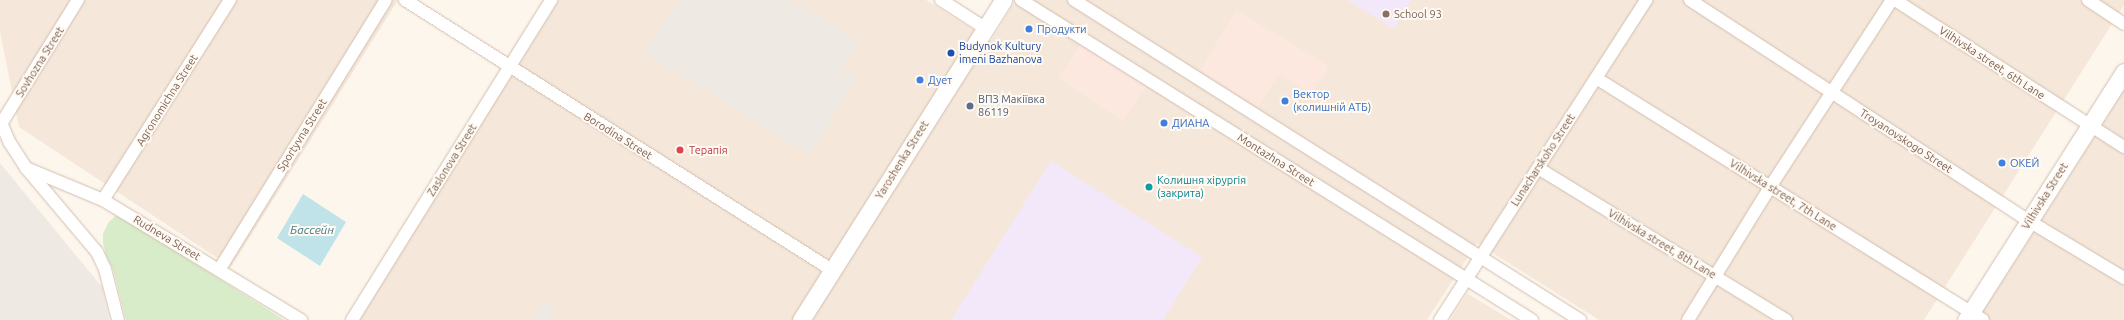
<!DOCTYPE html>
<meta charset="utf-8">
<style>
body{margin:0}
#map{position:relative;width:2124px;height:320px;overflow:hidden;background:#fdf6ec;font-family:Ubuntu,sans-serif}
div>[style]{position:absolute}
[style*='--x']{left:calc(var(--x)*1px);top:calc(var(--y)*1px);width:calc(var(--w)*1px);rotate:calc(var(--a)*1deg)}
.residential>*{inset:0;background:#f5e8da}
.commercial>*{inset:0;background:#fde8e0}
.industrial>*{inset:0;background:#efe9e4}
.education>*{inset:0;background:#f3e8fa}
.green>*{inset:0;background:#d8ecc9}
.water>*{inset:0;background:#bfe3e8}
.roads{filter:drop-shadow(0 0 1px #d1beb0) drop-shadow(0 0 1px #d1beb0)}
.street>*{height:12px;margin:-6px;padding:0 6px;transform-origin:6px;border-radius:6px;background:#fff}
.secondary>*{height:17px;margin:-8.5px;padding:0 8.5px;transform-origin:8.5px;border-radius:8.5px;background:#fff}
.dots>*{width:11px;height:11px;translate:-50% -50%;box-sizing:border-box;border:2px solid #fffaf3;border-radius:50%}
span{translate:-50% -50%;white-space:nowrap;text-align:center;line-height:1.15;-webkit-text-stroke:4px #fffaf3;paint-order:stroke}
.education-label{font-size:11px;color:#785e54}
.left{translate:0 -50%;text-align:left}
.shop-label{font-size:11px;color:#366cbe}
.transit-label{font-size:11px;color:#164399}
.street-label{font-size:11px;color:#7a5c4d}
.service-label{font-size:11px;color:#4e5e75}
.health-label{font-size:11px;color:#be3a42}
.culture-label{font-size:11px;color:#0d838f}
.water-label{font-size:12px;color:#437c86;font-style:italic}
</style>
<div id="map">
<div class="residential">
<i style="clip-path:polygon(0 0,398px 0,231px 267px,19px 127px,0 32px)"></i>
<i style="clip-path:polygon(559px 0,926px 0,991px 41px,1016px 0,2124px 0,2124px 5px,1924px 320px,1599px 320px,1477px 243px,1427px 320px,358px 320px)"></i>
<i style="clip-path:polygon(2124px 90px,2124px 320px,1977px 320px)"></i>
<i style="clip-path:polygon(1467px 293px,1511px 320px,1450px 320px)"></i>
</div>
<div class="commercial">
<i style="clip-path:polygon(1236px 10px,1329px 66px,1311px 94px,1279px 74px,1258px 107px,1200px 71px)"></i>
<i style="clip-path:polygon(1081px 44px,1146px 86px,1123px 121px,1059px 78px)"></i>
</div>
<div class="industrial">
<i style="clip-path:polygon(678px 0,791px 0,859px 42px,842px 69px,857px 78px,809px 155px,645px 53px)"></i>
<i style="clip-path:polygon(0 163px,102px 287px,109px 320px,0 320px)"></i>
<i style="clip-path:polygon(544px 301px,558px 310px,552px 320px,532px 320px)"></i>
</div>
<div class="education">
<i style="clip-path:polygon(1347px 0,1411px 0,1394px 29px)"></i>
<i style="clip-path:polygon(1051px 161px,1202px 257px,1163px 320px,951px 320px)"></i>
</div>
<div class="green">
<i style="clip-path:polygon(115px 216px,121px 216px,284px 320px,126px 320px,113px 269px,106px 255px,103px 243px,103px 234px,108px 223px)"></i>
</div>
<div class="water">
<i style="clip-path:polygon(303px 194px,346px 222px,320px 266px,277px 238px)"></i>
</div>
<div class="roads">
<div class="street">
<i style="--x:405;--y:0;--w:505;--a:32.31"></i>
<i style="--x:941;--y:0;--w:52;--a:32.5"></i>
<i style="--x:1021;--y:0;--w:603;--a:32.06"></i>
<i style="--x:1074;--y:0;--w:599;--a:32.31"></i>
<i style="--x:1690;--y:0;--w:405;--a:33.1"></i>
<i style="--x:2029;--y:221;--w:111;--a:31"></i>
<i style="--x:1895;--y:0;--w:272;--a:32.7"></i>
<i style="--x:2088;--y:0;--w:43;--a:33.7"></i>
<i style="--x:1596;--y:78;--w:456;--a:32"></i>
<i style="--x:0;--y:120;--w:25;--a:67"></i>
<i style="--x:10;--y:143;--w:30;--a:57"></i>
<i style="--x:26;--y:168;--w:110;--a:49.8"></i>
<i style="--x:97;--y:252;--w:19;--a:65"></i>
<i style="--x:105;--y:269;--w:53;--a:75.7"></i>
<i style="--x:1;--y:124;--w:146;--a:-58.2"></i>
<i style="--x:26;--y:168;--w:83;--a:22.6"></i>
<i style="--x:103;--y:200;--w:232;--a:31.2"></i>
<i style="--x:1538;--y:168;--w:291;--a:31.5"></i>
<i style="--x:103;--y:200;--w:237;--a:-57.6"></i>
<i style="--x:219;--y:270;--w:317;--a:-58.3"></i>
<i style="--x:352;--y:320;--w:377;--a:-58.1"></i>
<i style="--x:1440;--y:320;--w:381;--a:-57.2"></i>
<i style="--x:1688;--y:320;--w:156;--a:-58.3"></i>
<i style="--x:1770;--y:187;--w:223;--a:-56.9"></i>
</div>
<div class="secondary">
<i style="--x:801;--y:320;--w:378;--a:-57.7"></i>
<i style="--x:1966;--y:320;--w:294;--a:-57.5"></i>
</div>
</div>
<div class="dots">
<i style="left:1386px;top:14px;background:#8d6e63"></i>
<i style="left:1029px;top:29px;background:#3f7fe0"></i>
<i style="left:951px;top:53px;background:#1a4fb4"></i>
<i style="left:920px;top:80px;background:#3f7fe0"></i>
<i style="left:1285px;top:101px;background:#3f7fe0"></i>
<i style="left:970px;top:106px;background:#5c6f8a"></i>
<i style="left:1164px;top:123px;background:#3f7fe0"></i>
<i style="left:680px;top:150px;background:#e0444e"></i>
<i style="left:2002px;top:163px;background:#3f7fe0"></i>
<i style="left:1149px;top:187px;background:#0f9aa8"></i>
</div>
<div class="education-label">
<span class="left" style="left:1394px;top:14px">School 93</span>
</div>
<div class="shop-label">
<span class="left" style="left:1037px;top:29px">Продукти</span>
<span class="left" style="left:928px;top:80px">Дует</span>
<span class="left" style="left:1293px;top:101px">Вектор<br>(колишній АТБ)</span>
<span class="left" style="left:1172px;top:123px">ДИАНА</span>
<span class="left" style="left:2010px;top:163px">ОКЕЙ</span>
</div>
<div class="transit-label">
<span class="left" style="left:959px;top:53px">Budynok Kultury<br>imeni Bazhanova</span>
</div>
<div class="street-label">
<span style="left:40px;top:62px;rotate:-58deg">Sovhozna Street</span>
<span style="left:1992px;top:63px;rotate:33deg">Vilhivska street, 6th Lane</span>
<span style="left:167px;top:100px;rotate:-58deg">Agronomichna Street</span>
<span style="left:302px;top:135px;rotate:-58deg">Sportyvna Street</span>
<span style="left:618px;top:136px;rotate:32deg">Borodina Street</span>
<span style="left:1906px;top:141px;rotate:33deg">Troyanovskogo Street</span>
<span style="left:452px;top:160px;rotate:-58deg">Zaslonova Street</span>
<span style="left:902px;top:160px;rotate:-58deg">Yaroshenka Street</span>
<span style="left:1276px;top:160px;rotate:32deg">Montazhna Street</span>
<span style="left:1543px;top:160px;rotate:-57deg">Lunacharskoho Street</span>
<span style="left:1783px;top:195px;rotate:32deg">Vilhivska street, 7th Lane</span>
<span style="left:2045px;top:196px;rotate:-58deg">Vilhivska Street</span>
<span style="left:167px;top:238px;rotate:31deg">Rudneva Street</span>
<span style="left:1662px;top:244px;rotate:31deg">Vilhivska street, 8th Lane</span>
</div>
<div class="service-label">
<span class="left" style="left:978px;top:106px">ВПЗ Макіївка<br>86119</span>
</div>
<div class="health-label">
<span class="left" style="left:689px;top:150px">Терапія</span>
</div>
<div class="culture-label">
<span class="left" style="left:1157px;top:187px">Колишня хірургія<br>(закрита)</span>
</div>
<div class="water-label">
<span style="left:312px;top:230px">Бассейн</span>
</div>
</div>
